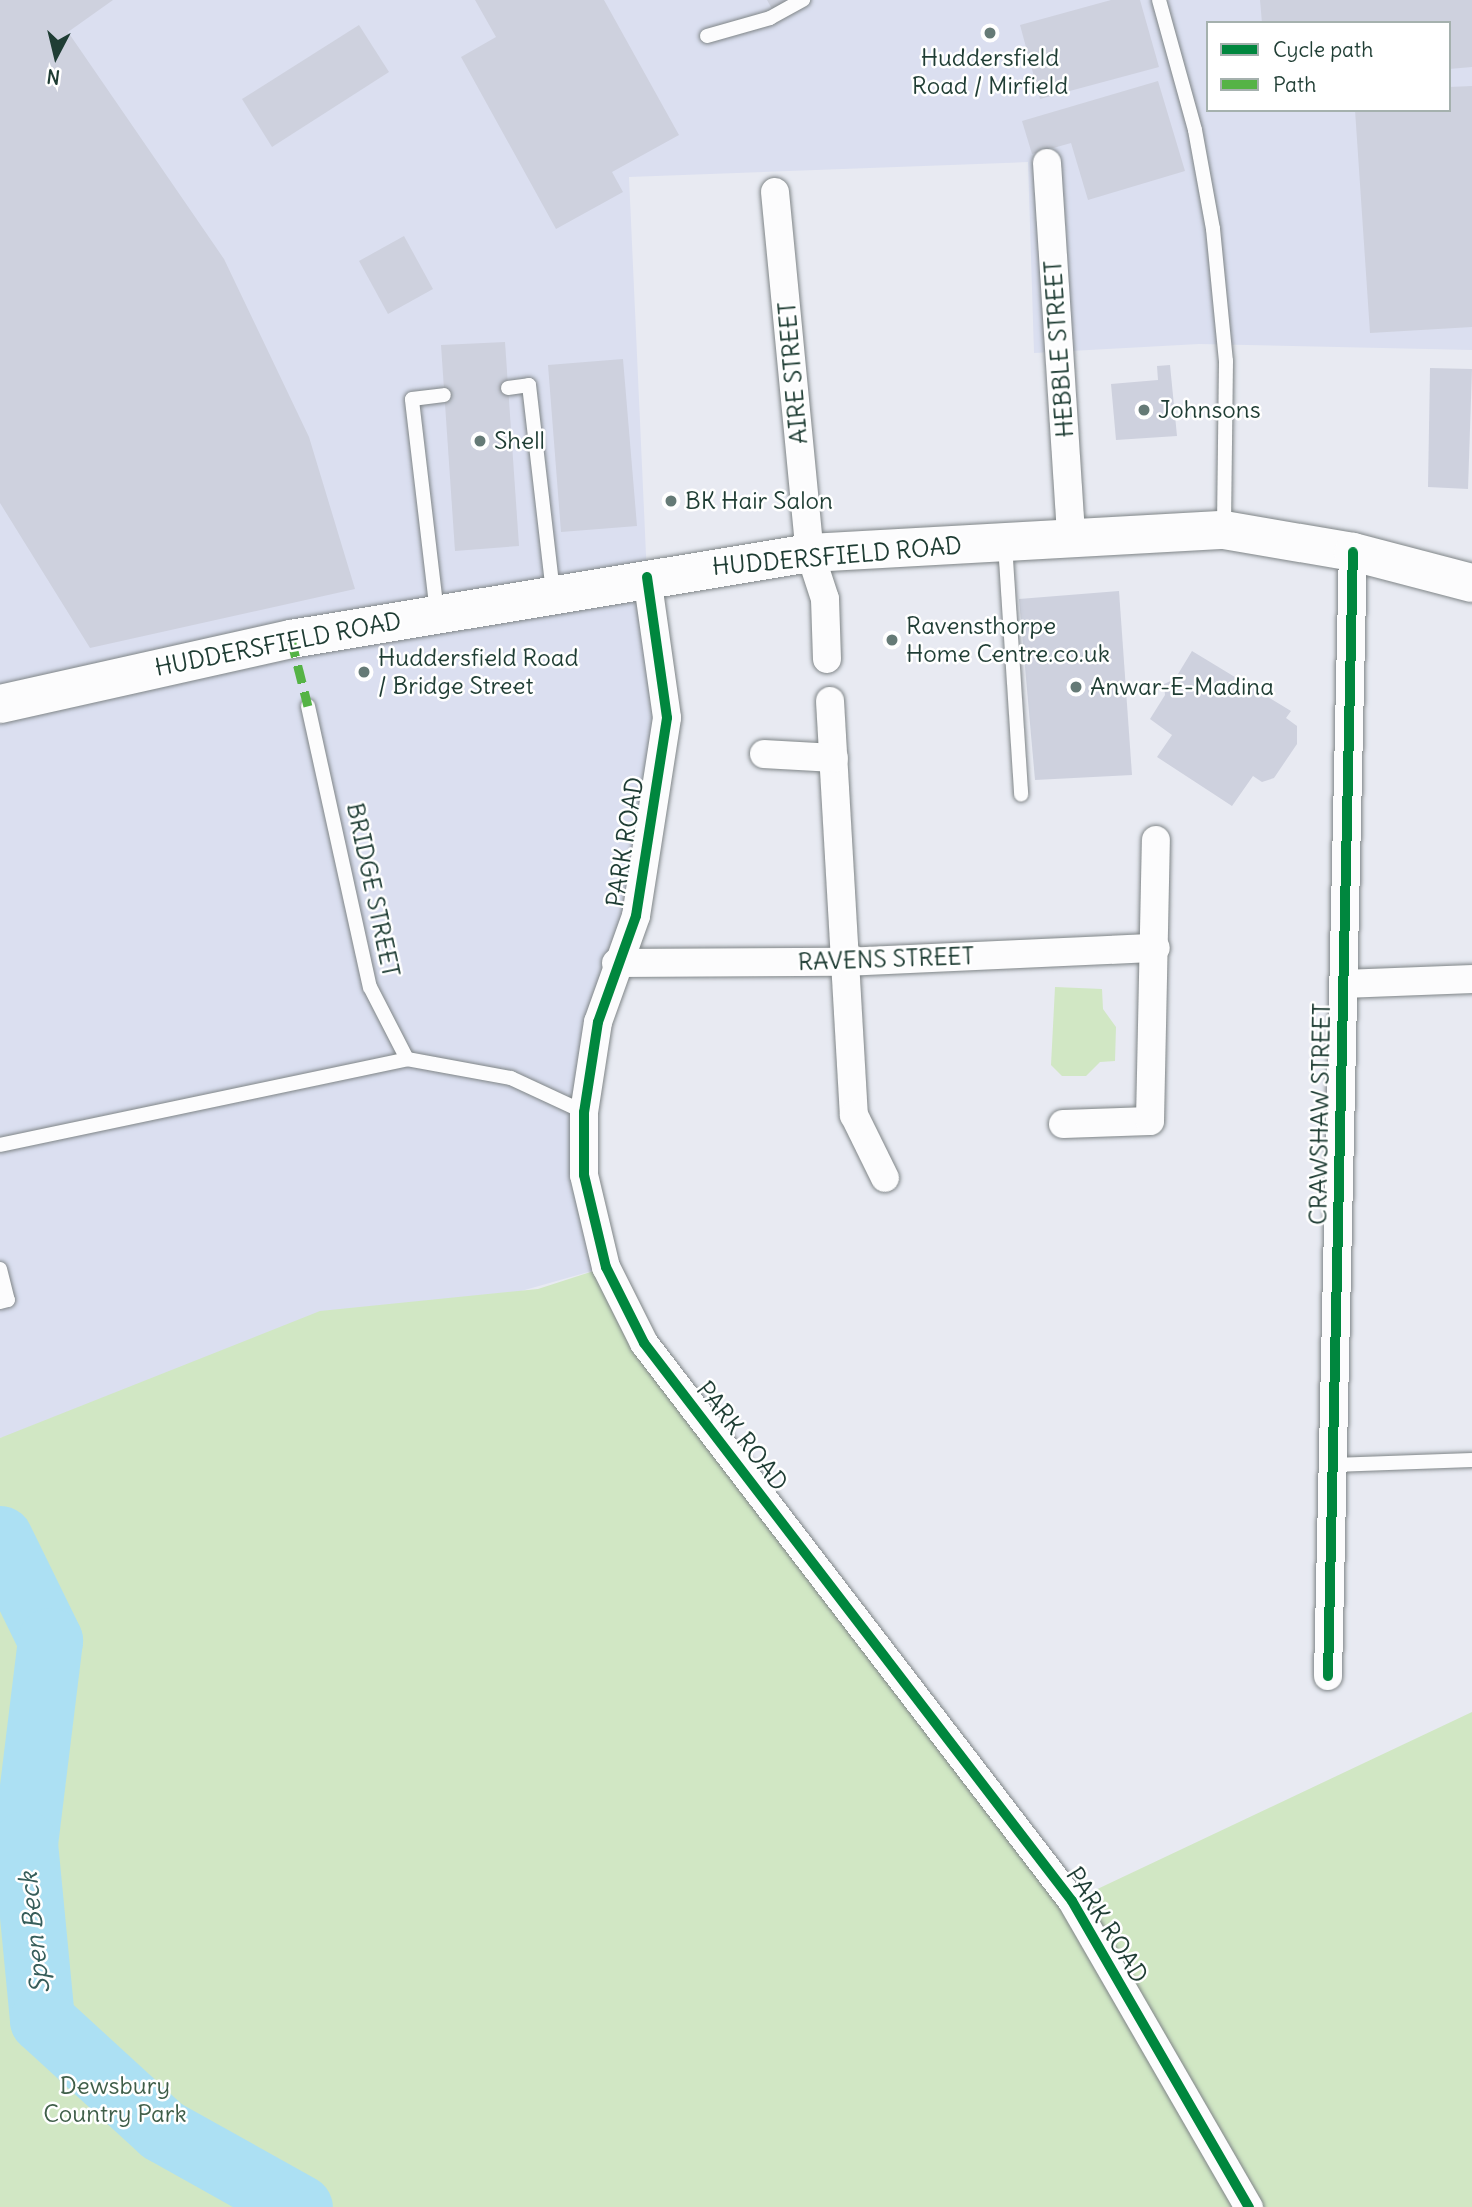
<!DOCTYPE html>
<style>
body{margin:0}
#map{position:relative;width:1472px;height:2207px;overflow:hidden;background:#e8eaf2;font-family:Delius,sans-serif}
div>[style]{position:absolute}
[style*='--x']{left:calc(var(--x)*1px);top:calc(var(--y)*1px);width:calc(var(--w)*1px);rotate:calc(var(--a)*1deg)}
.built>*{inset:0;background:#dbdff0}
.green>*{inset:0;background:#d1e7c4}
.river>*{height:65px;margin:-32.5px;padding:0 32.5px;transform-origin:32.5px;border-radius:32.5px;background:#ace0f3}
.building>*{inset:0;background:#ced1de}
.roads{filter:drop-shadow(0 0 2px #7f8587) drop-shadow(0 0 2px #7f8587)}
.lane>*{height:14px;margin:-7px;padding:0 7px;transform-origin:7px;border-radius:7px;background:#fcfcfd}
.street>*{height:28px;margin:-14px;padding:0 14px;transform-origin:14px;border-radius:14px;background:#fcfcfd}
.highway>*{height:38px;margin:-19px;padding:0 19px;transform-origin:19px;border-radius:19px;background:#fcfcfd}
.quiet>*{height:9px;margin-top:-4.5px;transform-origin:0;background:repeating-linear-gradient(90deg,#55b346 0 18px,transparent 0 27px)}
.cycleway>*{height:10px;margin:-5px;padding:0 5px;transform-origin:5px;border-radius:5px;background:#00873e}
.dots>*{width:19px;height:19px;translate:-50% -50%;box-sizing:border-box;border:4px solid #fff;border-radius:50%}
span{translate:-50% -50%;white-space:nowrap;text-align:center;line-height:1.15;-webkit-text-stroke:5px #fff;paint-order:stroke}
.poi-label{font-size:24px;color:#1f3d34}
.left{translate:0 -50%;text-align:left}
.street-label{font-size:24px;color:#1f3d34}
.park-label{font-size:24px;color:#3f5e49}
.water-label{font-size:26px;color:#365d5a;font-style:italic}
.legend{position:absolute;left:1206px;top:21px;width:245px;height:91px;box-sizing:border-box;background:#fff;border:2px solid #a5b1ae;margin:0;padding:9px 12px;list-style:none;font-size:21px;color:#1f3d34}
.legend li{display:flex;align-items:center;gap:14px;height:35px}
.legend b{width:35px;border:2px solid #a5b1ae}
.north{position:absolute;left:21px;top:21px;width:70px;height:70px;-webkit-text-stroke:5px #fff;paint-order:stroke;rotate:187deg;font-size:19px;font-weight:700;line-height:28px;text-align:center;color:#1f3d34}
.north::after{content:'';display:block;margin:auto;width:24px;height:32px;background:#1f3d34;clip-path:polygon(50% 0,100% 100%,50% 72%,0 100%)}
</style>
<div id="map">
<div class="built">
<i style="clip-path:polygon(evenodd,0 0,1472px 0,1472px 350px,1199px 344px,1034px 353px,1028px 162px,629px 177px,647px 577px,667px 718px,584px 1112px,606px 1267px,0 1438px,0 0,1208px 23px,1449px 23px,1449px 110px,1208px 110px,1208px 23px)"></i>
</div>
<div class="green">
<i style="clip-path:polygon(1055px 987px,1102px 989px,1103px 1009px,1116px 1027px,1115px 1061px,1100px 1062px,1086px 1076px,1062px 1076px,1051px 1065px)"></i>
<i style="clip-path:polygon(606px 1267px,644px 1343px,1072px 1901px,1472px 1712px,1472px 2207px,0 2207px,0 1438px,320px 1311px,538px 1289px)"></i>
</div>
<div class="river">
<i style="--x:0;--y:1538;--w:114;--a:63.9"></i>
<i style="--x:50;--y:1640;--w:205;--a:97"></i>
<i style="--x:25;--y:1843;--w:178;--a:84.5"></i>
<i style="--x:42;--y:2020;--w:163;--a:42.5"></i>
<i style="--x:162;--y:2130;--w:158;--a:29.2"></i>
</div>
<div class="building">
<i style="clip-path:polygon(0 0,113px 0,68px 32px,224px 259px,309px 437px,355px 589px,90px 648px,0 503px)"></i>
<i style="clip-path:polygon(475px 0,604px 0,679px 135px,612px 172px,623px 192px,556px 229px,461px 57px,496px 37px)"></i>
<i style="clip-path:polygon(767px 0,788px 0,772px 9px)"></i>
<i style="clip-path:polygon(1111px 0,1140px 0,1159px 67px,1040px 99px,1020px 25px)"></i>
<i style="clip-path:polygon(1260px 0,1472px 0,1472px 67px,1449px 69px,1449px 23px,1262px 23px)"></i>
<i style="clip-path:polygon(359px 25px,389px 72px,272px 147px,242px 99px)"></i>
<i style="clip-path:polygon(1158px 81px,1185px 171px,1088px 200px,1071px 143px,1032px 154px,1022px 121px)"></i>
<i style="clip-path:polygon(1472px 86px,1472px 327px,1370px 333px,1355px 110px,1449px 110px,1449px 87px)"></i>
<i style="clip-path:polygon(404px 236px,433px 289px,388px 314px,359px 261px)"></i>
<i style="clip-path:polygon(505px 342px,519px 546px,455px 551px,441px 345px)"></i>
<i style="clip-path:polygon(623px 359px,637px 526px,561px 532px,548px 365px)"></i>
<i style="clip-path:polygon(1170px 365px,1177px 436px,1116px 440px,1111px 384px,1158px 380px,1157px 366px)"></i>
<i style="clip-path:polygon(1430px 368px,1472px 369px,1468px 489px,1428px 487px)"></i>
<i style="clip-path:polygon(1119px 591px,1132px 775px,1035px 780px,1019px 599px)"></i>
<i style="clip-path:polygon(1192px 651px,1291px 711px,1286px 718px,1297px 726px,1297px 744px,1274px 778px,1262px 782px,1253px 776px,1232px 806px,1157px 757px,1172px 735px,1150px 719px,1165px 695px,1164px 684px,1175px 679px)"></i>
</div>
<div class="roads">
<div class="lane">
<i style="--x:1159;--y:0;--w:135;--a:74.5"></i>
<i style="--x:1195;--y:130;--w:101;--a:79.7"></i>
<i style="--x:1213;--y:229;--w:133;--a:84.4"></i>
<i style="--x:1226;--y:361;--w:169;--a:90.7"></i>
<i style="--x:707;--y:36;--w:66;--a:-15.9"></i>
<i style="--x:770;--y:18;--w:38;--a:-29"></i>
<i style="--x:508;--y:388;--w:21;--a:-8"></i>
<i style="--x:529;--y:385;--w:209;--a:83.4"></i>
<i style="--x:1005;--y:544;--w:251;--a:86.3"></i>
<i style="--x:437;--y:613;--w:215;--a:-96.7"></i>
<i style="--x:412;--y:399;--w:32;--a:-7"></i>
<i style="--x:308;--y:706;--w:288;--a:77.6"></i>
<i style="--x:370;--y:987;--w:81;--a:62.8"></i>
<i style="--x:407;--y:1059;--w:106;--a:10.4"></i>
<i style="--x:511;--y:1078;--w:81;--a:25"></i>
<i style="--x:0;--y:1145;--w:416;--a:-11.9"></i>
<i style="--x:0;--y:1269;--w:32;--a:76"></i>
<i style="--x:8;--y:1300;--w:8;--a:166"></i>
<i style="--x:1333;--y:1465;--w:139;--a:-2.1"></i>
</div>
<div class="street">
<i style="--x:1047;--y:163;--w:374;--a:86.3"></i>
<i style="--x:775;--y:192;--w:363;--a:84.5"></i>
<i style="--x:810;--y:553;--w:48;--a:71.9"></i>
<i style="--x:825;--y:599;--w:60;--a:88.1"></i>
<i style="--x:647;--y:577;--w:142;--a:81.9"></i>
<i style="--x:667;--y:718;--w:200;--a:98.9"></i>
<i style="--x:636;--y:916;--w:113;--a:109.7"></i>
<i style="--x:598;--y:1022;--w:91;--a:98.8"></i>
<i style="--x:584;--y:1112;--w:63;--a:90"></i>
<i style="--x:584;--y:1175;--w:95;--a:76.6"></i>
<i style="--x:606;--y:1267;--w:85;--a:63.4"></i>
<i style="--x:644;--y:1343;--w:703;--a:52.51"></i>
<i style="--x:1072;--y:1901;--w:354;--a:60"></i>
<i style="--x:830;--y:701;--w:415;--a:86.7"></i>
<i style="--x:854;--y:1115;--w:70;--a:63.8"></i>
<i style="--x:764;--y:754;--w:70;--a:3.3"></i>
<i style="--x:616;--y:963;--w:228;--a:-0.3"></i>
<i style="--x:844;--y:962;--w:312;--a:-2.6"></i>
<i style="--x:1344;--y:984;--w:128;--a:-2.2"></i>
<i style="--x:1063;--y:1124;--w:87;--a:-2"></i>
<i style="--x:1150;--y:1121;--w:281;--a:-88.8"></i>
<i style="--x:1328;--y:1676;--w:1124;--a:-88.73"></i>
</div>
<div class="highway">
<i style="--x:0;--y:704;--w:298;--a:-12.6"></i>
<i style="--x:291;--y:639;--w:526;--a:-9.41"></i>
<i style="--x:810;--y:553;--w:415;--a:-3.2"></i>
<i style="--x:1224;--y:530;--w:131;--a:9.7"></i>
<i style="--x:1353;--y:552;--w:123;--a:14.6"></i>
</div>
</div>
<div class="quiet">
<i style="--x:291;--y:639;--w:69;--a:75.8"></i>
</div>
<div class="cycleway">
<i style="--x:647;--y:577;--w:142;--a:81.9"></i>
<i style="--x:667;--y:718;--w:200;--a:98.9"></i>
<i style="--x:636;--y:916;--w:113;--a:109.7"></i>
<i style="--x:598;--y:1022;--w:91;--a:98.8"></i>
<i style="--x:584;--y:1112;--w:63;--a:90"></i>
<i style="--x:584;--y:1175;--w:95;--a:76.6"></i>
<i style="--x:606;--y:1267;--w:85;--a:63.4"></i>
<i style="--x:644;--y:1343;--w:703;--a:52.51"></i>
<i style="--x:1072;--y:1901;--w:354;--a:60"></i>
<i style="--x:1328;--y:1676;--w:1124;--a:-88.73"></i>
</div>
<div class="dots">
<i style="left:990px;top:33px;background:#657a76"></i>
<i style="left:1144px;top:410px;background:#657a76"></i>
<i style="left:480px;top:441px;background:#657a76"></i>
<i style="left:671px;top:501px;background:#657a76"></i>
<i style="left:892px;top:640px;background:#657a76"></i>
<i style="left:364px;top:672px;background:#657a76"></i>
<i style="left:1076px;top:687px;background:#657a76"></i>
</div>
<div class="poi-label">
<span style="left:990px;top:72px">Huddersfield<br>Road / Mirfield</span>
<span class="left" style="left:1158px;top:410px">Johnsons</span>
<span class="left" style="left:494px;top:441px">Shell</span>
<span class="left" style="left:685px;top:501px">BK Hair Salon</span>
<span class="left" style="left:906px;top:640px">Ravensthorpe<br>Home Centre.co.uk</span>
<span class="left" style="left:378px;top:672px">Huddersfield Road<br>/ Bridge Street</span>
<span class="left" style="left:1090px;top:687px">Anwar-E-Madina</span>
</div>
<div class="street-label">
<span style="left:1059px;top:349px;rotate:-94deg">HEBBLE STREET</span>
<span style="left:793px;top:373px;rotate:-95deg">AIRE STREET</span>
<span style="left:837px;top:556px;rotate:-5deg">HUDDERSFIELD ROAD</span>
<span style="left:278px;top:644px;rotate:-11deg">HUDDERSFIELD ROAD</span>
<span style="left:625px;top:842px;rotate:-81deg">PARK ROAD</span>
<span style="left:373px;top:890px;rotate:78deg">BRIDGE STREET</span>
<span style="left:886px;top:959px;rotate:-2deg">RAVENS STREET</span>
<span style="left:1320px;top:1114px;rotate:-89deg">CRAWSHAW STREET</span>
<span style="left:742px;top:1436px;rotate:52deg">PARK ROAD</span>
<span style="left:1107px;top:1925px;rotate:58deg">PARK ROAD</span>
</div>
<div class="park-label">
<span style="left:115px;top:2100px">Dewsbury<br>Country Park</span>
</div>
<div class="water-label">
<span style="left:34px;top:1933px;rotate:-96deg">Spen Beck</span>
</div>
<ul class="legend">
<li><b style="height:9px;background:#00873e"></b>Cycle path</li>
<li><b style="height:9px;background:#55b346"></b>Path</li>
</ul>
<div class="north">N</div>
</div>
